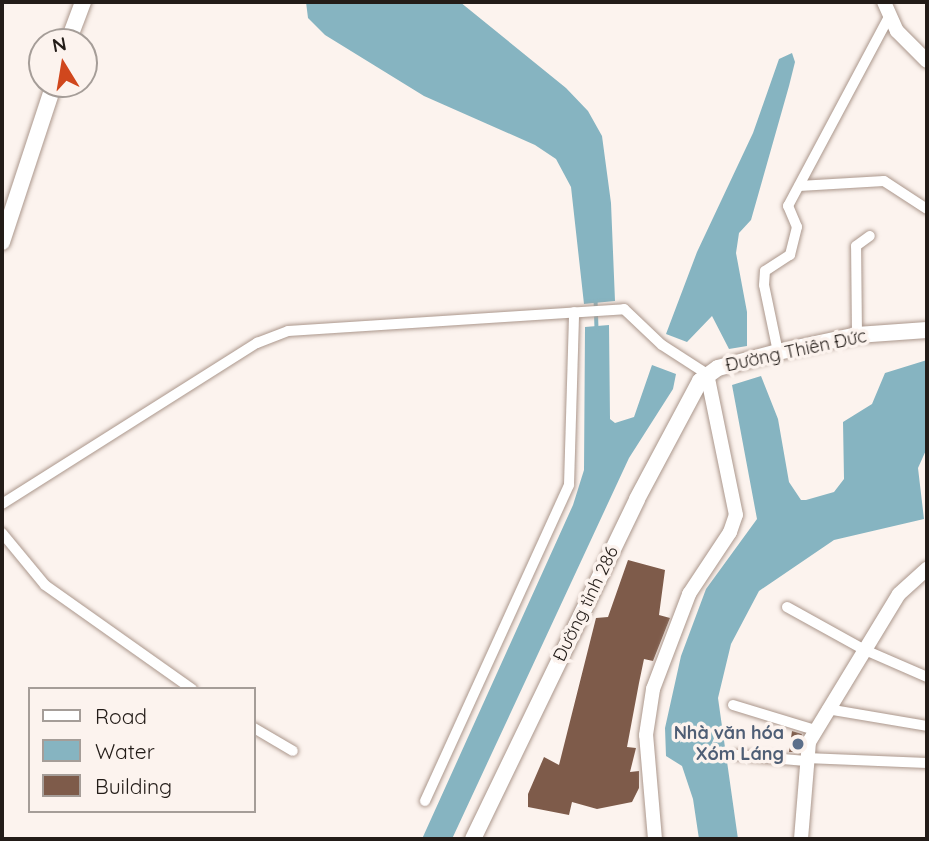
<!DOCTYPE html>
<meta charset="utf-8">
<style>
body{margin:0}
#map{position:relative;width:929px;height:841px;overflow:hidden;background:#fcf3ee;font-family:Quicksand,sans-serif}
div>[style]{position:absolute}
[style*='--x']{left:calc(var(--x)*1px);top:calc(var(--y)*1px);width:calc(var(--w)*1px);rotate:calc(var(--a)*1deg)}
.water>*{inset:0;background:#86b4c1}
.stream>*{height:3.5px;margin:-1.75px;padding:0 1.75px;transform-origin:1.75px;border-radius:1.75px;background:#86b4c1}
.building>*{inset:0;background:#7e5b4a}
.roads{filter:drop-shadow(0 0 2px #ab978c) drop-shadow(0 0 2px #ab978c)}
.street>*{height:10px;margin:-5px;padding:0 5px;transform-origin:5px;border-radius:5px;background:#fff}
.secondary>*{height:14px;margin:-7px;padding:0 7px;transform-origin:7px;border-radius:7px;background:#fff}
.primary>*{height:16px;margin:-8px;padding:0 8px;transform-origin:8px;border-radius:8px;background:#fff}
.dots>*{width:19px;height:19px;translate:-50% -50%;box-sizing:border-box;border:4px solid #fcf3ee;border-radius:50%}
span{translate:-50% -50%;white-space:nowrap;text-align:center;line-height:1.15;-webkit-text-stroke:7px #fcf3ee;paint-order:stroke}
.street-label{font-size:18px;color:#231c18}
.service-label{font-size:18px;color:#4e5e75;font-weight:700}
.right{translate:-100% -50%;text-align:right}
.frame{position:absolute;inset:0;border:4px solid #231c18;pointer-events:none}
.legend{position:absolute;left:28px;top:687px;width:228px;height:126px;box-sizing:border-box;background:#fcf3ee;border:2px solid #a59d98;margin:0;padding:9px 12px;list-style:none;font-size:21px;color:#231c18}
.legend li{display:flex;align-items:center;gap:14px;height:35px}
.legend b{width:35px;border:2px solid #a59d98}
.north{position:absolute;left:28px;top:28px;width:70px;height:70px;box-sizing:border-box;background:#fcf3ee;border:2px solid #a59d98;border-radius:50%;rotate:349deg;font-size:19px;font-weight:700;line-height:28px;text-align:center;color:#231c18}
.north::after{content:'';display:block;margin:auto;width:24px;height:32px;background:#d0471d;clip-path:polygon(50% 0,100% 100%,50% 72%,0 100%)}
</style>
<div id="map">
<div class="water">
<i style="clip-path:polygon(306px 2px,460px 2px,566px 88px,588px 111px,602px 136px,611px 203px,615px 301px,584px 304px,571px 187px,556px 159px,535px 145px,424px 96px,325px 35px,308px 18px)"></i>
<i style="clip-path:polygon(792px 53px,795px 62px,789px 86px,751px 220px,739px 233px,736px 253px,747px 312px,747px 346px,729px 349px,712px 316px,687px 342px,666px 334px,697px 252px,753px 133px,779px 59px)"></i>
<i style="clip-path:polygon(609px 325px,610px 419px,615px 423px,634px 417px,652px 365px,676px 374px,673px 389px,629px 458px,452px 839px,422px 839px,573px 505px,584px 470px,585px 327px)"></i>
<i style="clip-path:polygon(927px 360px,927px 448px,918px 468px,924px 519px,834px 540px,759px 591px,731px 644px,718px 698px,738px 839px,699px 839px,693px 799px,682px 766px,666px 756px,665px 728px,681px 656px,706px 589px,757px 519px,732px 385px,761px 376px,778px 419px,789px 482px,801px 500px,806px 500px,834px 492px,844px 479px,843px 422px,872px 404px,885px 373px)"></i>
</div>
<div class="stream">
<i style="--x:596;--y:300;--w:31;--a:88"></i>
</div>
<div class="building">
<i style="clip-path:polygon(628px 560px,665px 570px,659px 615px,670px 618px,653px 661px,644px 659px,639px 683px,627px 747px,636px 748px,630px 772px,639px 771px,639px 788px,632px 802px,597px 809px,572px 802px,569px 815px,528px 807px,528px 794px,544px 757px,559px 765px,596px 618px,608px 617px)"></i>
<i style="clip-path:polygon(792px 731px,802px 734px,798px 752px,789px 752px)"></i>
</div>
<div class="roads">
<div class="street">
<i style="--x:799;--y:186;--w:85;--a:-3.4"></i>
<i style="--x:884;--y:181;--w:51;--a:33.1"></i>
<i style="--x:857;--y:335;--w:89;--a:-90.6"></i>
<i style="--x:856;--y:246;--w:17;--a:-36"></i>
<i style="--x:778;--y:352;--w:68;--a:-101.8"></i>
<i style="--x:764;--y:285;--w:14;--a:-86"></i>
<i style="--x:765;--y:271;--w:30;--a:-33"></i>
<i style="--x:790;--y:255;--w:29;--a:-76"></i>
<i style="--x:797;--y:227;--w:23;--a:-113"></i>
<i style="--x:788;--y:206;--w:214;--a:-61.9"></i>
<i style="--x:2;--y:504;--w:302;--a:-32.3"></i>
<i style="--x:257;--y:343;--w:33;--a:-21"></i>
<i style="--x:288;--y:331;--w:337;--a:-3.7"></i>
<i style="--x:624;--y:309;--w:52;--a:43.5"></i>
<i style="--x:662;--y:345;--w:54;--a:32.8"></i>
<i style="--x:2;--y:533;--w:67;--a:50.4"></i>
<i style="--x:45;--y:585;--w:180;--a:35.3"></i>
<i style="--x:787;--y:607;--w:89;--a:28.9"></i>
<i style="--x:865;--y:650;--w:68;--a:23.5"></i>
<i style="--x:733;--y:705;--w:86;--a:17"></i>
<i style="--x:827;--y:709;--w:101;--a:9.6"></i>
<i style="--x:254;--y:728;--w:45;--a:30.5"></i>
<i style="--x:736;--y:755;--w:70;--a:4.9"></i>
<i style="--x:806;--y:758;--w:121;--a:2.4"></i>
<i style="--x:425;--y:801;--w:347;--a:-65.5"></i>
<i style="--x:569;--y:485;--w:173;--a:-88.3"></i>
</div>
<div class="secondary">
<i style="--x:884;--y:2;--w:32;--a:66"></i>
<i style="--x:897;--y:31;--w:42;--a:45"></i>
<i style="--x:655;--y:839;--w:104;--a:-94.9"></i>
<i style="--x:646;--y:735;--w:47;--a:-81.3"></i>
<i style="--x:653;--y:689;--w:102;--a:-69.2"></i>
<i style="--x:689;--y:594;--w:74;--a:-56.5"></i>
<i style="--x:730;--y:532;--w:18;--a:-71"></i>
<i style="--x:736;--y:515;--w:144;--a:-101.6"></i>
<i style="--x:801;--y:839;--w:97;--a:-85.3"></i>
<i style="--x:809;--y:742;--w:173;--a:-58.7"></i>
<i style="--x:899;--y:594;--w:38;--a:-42"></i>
</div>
<div class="primary">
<i style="--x:68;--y:42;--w:43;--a:-69.4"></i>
<i style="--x:2;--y:242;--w:166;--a:-71.8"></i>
<i style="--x:473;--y:839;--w:377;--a:-64.2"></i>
<i style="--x:637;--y:499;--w:134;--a:-61.9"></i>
<i style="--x:700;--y:381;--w:22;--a:-36"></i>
<i style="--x:718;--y:368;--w:62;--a:-14.9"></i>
<i style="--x:778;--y:352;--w:81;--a:-12.1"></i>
<i style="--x:857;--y:335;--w:70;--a:-4.1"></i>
</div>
</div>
<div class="dots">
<i style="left:798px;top:744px;background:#5c6f8a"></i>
</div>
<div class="street-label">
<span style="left:796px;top:351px;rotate:-12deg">Đường Thiên Đức</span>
<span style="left:586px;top:604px;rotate:-64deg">Đường tỉnh 286</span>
</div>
<div class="service-label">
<span class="right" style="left:784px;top:744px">Nhà văn hóa<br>Xóm Láng</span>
</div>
<div class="frame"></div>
<ul class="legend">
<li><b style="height:9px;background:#fff"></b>Road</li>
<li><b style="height:19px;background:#86b4c1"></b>Water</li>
<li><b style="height:19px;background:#7e5b4a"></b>Building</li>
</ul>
<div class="north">N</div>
</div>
